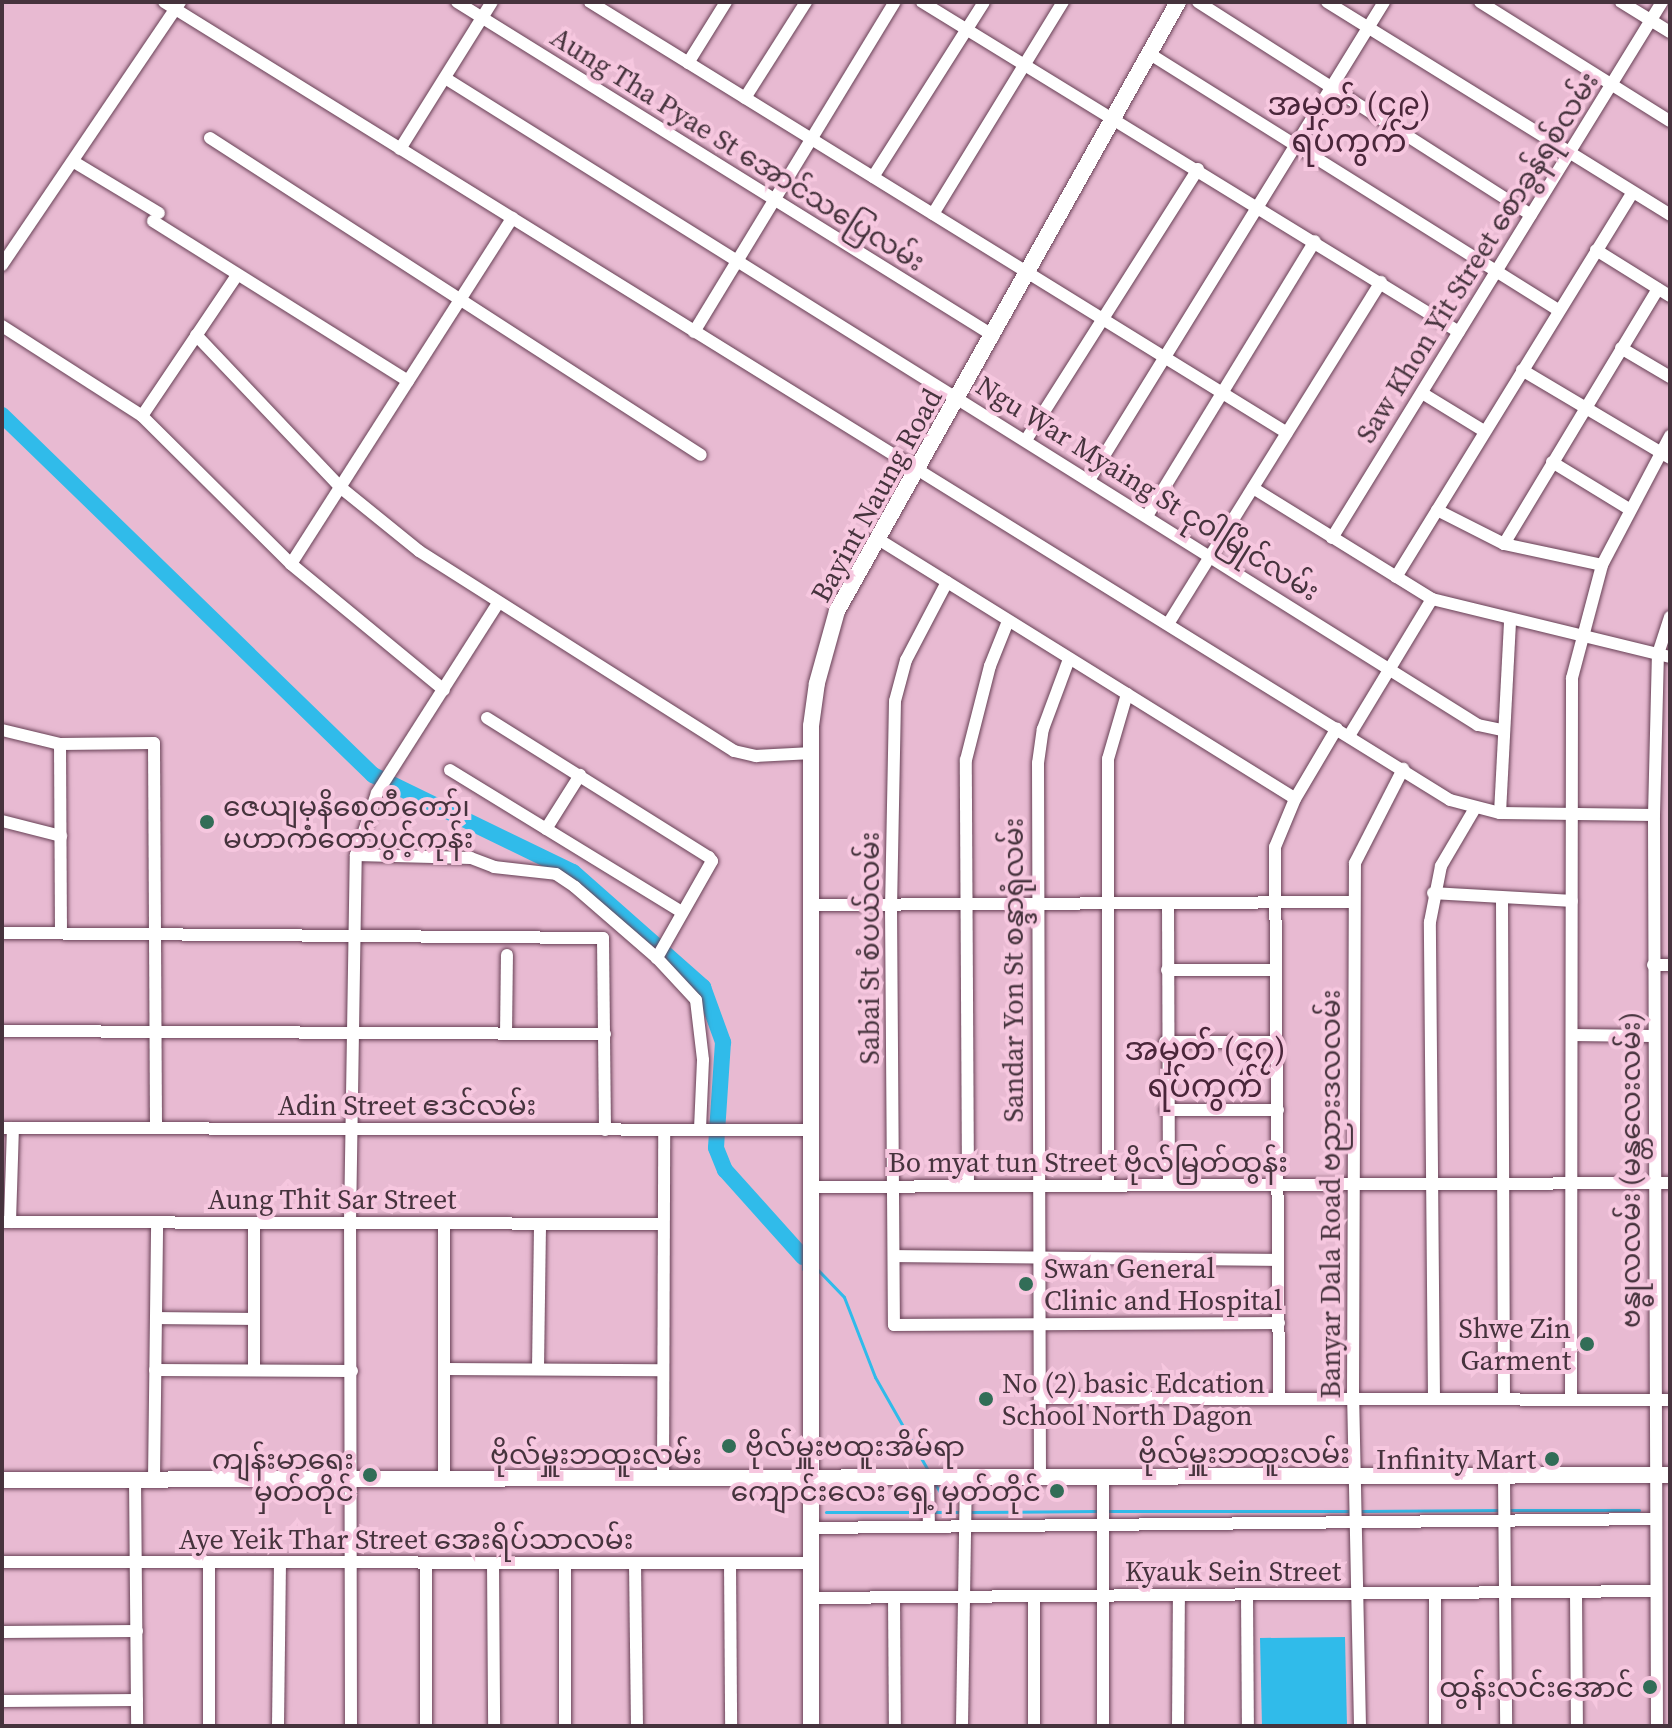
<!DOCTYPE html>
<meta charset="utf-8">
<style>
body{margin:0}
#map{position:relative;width:1672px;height:1728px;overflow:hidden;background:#e8bad2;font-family:"Source Serif 4","Noto Sans Myanmar",serif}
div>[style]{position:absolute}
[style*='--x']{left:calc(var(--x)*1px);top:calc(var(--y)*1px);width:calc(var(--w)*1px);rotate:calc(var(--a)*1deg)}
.water>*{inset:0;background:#30bbea}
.stream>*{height:3px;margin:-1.5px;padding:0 1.5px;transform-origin:1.5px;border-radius:1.5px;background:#30bbea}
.river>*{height:16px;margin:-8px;padding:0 8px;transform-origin:8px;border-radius:8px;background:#30bbea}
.roads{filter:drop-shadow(0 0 2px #674055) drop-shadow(0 0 2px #674055)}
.minor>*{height:12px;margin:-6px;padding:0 6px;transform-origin:6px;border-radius:6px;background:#fff}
.major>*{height:16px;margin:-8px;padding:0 8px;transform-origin:8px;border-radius:8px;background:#fff}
.dots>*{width:22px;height:22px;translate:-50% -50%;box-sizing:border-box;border:4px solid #f6c7df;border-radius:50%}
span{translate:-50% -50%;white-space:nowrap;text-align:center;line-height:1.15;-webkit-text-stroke:8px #f6c7df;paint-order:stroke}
.street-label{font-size:28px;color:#46333d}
.poi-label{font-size:28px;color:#46333d}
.left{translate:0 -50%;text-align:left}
.right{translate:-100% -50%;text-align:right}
.quarter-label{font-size:32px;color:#4a263a}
.frame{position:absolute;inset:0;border:4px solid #46333d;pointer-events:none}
</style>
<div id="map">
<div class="water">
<i style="clip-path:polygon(1345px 1637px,1347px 1726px,1262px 1726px,1260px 1638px)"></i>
</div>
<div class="stream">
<i style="--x:803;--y:1257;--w:12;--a:90"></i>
<i style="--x:818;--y:1270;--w:37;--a:46"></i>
<i style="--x:844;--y:1297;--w:86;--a:68.8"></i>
<i style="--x:875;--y:1377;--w:109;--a:60.4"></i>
<i style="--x:934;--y:1482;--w:34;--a:60"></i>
<i style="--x:951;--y:1512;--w:10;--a:0"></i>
<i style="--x:1509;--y:1510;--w:130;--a:0"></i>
<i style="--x:1105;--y:1511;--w:248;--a:0"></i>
<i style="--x:1361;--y:1511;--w:140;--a:-0.4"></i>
<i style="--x:826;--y:1512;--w:97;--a:0"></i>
<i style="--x:931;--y:1512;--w:20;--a:0"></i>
<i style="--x:969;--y:1512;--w:128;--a:-0.4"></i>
</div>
<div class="river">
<i style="--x:2;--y:415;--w:517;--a:44.14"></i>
<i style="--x:373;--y:775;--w:222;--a:25.9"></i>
<i style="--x:573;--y:872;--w:174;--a:41.5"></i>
<i style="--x:703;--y:987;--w:59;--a:70"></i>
<i style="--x:723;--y:1042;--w:106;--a:93.8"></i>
<i style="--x:716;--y:1148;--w:24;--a:68"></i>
<i style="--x:725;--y:1170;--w:117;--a:48.1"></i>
</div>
<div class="roads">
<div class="minor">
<i style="--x:164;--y:2;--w:1513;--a:31.82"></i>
<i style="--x:1450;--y:800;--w:52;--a:14.6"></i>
<i style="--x:1500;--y:813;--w:154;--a:0.7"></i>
<i style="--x:457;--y:2;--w:632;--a:31.88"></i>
<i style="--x:590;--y:2;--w:819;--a:31.73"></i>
<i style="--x:922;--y:2;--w:630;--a:31.57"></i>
<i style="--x:1198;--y:2;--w:395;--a:32.6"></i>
<i style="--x:1327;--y:2;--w:404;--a:31.8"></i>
<i style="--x:1480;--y:2;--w:224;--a:32.1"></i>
<i style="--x:1621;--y:2;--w:57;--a:31.5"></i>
<i style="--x:1150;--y:54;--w:483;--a:32.1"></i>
<i style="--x:688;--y:63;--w:72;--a:-58.1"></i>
<i style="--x:445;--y:78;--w:1219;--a:32.06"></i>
<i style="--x:1478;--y:725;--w:25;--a:12"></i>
<i style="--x:745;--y:98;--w:114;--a:-57.6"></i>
<i style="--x:210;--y:138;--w:584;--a:32.85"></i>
<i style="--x:400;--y:149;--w:173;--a:-58"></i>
<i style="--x:74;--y:162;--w:99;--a:31"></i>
<i style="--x:873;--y:177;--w:207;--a:-57.6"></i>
<i style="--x:933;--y:214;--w:249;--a:-58.5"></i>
<i style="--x:153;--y:221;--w:301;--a:32.1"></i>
<i style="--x:1596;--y:250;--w:87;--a:31.9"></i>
<i style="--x:2;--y:265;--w:318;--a:-55.9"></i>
<i style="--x:2;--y:326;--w:166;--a:32.7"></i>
<i style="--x:142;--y:416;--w:210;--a:44.8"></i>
<i style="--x:291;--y:564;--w:198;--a:39.5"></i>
<i style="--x:694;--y:332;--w:386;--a:-58.7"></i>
<i style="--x:196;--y:335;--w:209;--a:46.5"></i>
<i style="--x:340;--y:487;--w:102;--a:39"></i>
<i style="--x:419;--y:551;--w:373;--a:32.4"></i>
<i style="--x:734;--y:751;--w:23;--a:13"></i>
<i style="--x:756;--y:756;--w:55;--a:-3.1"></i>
<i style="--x:1621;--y:348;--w:57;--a:30.6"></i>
<i style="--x:1522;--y:370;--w:172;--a:30.7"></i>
<i style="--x:1422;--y:393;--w:73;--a:31.5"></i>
<i style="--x:142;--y:416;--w:170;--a:-56"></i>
<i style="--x:1026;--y:440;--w:321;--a:-57.6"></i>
<i style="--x:1552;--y:462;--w:90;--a:31.4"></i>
<i style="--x:1089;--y:480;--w:562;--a:-58.32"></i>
<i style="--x:1253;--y:488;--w:211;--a:31.8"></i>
<i style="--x:1432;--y:599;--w:245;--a:13.7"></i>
<i style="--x:1437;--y:510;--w:75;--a:26.9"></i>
<i style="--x:1504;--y:544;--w:100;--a:12.1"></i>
<i style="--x:1147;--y:516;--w:322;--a:-58.6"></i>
<i style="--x:1332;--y:538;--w:629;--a:-58.38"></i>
<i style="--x:878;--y:539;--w:491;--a:31.9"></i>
<i style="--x:1504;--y:544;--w:298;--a:-58.9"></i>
<i style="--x:291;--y:564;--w:411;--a:-57.4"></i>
<i style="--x:1396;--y:577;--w:451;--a:-58.4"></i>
<i style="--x:947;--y:582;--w:88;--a:117.7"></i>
<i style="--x:906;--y:660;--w:42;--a:105"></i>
<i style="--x:895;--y:701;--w:204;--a:91.1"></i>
<i style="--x:891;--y:905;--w:420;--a:89.6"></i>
<i style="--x:894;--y:1325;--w:385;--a:-0.3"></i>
<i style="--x:1168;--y:624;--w:403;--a:-58.1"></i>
<i style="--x:487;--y:718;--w:262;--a:32.1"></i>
<i style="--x:709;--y:857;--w:5;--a:53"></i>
<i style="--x:712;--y:861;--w:112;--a:119.6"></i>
<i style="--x:2;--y:730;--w:60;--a:13.6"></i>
<i style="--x:60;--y:744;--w:94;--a:-0.6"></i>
<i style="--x:154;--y:743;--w:385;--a:89.7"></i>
<i style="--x:1349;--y:736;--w:160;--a:-58.8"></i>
<i style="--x:60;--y:744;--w:189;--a:89.7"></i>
<i style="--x:450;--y:770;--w:272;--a:31.5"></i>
<i style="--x:1500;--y:813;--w:193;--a:-87"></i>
<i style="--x:2;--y:821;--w:61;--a:14.3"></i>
<i style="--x:546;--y:829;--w:64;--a:-57.8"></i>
<i style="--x:356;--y:855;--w:115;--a:1.5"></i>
<i style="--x:471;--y:858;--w:25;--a:21"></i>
<i style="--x:494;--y:867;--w:62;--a:6.4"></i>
<i style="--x:556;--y:874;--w:23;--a:34"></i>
<i style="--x:575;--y:887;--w:108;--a:40.9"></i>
<i style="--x:657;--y:958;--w:57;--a:47.1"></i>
<i style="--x:696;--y:1000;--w:60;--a:83.3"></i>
<i style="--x:703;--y:1060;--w:68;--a:92.5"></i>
<i style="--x:1433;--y:893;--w:139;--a:3.3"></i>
<i style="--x:1502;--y:899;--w:500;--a:89.77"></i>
<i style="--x:1168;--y:904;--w:281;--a:89.8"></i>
<i style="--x:812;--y:905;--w:542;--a:-0.32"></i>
<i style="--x:2;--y:933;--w:601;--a:0.48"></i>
<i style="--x:603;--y:938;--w:192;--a:89.4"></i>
<i style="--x:1653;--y:965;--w:17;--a:0"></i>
<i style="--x:1167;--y:970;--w:109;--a:0"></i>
<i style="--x:2;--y:1031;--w:603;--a:0.29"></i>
<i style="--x:506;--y:1034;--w:79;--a:-89.3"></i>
<i style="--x:1572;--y:1035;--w:81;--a:0.7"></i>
<i style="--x:1165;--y:1042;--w:112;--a:0"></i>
<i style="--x:1166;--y:1110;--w:112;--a:0"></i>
<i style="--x:2;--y:1128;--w:809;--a:0.14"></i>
<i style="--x:968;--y:1186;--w:426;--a:-90.3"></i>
<i style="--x:966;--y:760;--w:97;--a:-75.7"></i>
<i style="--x:990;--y:666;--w:48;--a:-68.2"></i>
<i style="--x:1108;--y:1186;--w:427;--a:-90"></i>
<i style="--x:1108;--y:759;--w:68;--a:-73.7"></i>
<i style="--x:811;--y:1187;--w:859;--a:-0.27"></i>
<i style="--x:2;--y:1222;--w:660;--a:0.17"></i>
<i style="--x:10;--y:1222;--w:94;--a:-88.2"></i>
<i style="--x:894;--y:1256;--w:384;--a:0.6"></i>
<i style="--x:156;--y:1318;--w:98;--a:0.6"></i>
<i style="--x:444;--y:1369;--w:218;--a:0.3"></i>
<i style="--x:538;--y:1369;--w:145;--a:-89.2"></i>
<i style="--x:155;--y:1370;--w:197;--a:0.3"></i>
<i style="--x:254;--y:1370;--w:147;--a:-90"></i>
<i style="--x:1279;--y:1397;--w:550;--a:-90.42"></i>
<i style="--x:1275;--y:847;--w:52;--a:-67.4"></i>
<i style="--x:1295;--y:799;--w:82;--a:-59.4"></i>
<i style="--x:1040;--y:1398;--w:630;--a:0.18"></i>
<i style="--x:1434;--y:1399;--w:477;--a:-90.5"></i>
<i style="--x:1430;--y:922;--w:57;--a:-78.9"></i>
<i style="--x:1441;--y:866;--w:65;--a:-59.5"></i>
<i style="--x:1571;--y:1400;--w:722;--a:-89.92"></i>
<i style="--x:1572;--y:678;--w:117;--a:-75.1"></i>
<i style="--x:1602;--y:565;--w:146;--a:-62.2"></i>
<i style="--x:1504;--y:1477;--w:249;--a:89.5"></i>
<i style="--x:135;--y:1479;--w:247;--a:89.5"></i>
<i style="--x:154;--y:1479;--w:256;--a:-89.3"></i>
<i style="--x:1040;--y:1479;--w:716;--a:-90.16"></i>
<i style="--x:1038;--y:763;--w:34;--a:-82"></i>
<i style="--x:1043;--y:729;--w:75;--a:-69.6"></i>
<i style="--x:663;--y:1480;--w:350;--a:-89.8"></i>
<i style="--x:928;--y:1480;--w:46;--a:88.8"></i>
<i style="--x:1103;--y:1480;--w:246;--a:90"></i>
<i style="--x:444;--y:1481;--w:257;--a:-90"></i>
<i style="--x:811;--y:1528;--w:845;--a:-0.61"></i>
<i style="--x:2;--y:1562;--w:809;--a:0.07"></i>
<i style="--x:209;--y:1562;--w:164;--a:90"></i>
<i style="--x:426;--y:1563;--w:163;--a:90"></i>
<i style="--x:493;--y:1563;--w:163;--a:89.6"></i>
<i style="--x:565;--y:1563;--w:163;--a:90"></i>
<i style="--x:635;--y:1563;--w:163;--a:89.3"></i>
<i style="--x:730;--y:1563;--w:163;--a:89.6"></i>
<i style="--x:1576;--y:1592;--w:134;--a:89.6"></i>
<i style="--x:1435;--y:1593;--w:133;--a:90"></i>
<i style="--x:1247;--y:1595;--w:131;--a:89.6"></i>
<i style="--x:1034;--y:1596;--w:130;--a:90"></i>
<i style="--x:810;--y:1598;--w:846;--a:-0.47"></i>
<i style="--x:894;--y:1598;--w:128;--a:89.6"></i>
<i style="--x:2;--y:1632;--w:135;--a:-0.4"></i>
<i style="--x:2;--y:1701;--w:135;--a:-0.4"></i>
<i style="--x:278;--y:1726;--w:164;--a:-89.3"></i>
<i style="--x:351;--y:1726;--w:503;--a:-90.11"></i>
<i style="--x:350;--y:1223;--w:368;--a:-89.1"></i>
<i style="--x:356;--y:855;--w:65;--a:-71.3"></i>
<i style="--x:377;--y:793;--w:225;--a:-57.5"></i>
<i style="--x:962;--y:1726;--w:246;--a:-89.1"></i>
<i style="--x:1178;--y:1726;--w:131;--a:-89.6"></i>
<i style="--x:1360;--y:1726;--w:327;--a:-91.2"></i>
<i style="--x:1353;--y:1399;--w:536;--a:-89.79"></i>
<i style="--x:1355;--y:863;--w:106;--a:-62.9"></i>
<i style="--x:1657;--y:1726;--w:911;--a:-90.19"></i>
<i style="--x:1654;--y:815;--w:161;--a:-88.6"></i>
<i style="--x:1658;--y:654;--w:39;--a:-72"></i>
</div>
<div class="major">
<i style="--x:2;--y:1480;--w:1668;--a:-0.17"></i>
<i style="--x:811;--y:1726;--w:1000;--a:-90"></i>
<i style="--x:811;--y:726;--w:43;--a:-82.1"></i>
<i style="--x:817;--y:683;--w:75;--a:-74.5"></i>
<i style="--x:837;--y:611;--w:698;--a:-60.75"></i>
</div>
</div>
<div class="dots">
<i style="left:207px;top:822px;background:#326d57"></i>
<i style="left:1026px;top:1284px;background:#326d57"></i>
<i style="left:1587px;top:1344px;background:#326d57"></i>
<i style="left:986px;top:1399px;background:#326d57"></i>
<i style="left:729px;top:1446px;background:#326d57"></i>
<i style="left:1552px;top:1459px;background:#326d57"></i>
<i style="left:370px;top:1475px;background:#326d57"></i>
<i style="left:1057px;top:1491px;background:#326d57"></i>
<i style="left:1650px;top:1687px;background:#326d57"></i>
</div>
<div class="street-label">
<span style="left:738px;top:149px;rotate:32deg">Aung Tha Pyae St အောင်သပြေလမ်း</span>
<span style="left:1477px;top:257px;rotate:-58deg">Saw Khon Yit Street စောခွန်ရစ်လမ်း</span>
<span style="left:1148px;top:488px;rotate:32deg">Ngu War Myaing St ငုဝါမြိုင်လမ်း</span>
<span style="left:876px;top:495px;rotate:-61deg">Bayint Naung Road</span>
<span style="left:869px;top:948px;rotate:-90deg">Sabai St စံပယ်လမ်း</span>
<span style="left:1013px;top:970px;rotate:-90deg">Sandar Yon St စန္ဒာရုံလမ်း</span>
<span style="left:407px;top:1105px">Adin Street ဧဒင်လမ်း</span>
<span style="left:1088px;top:1162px">Bo myat tun Street ဗိုလ်မြတ်ထွန်း</span>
<span style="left:1630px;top:1170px;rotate:-90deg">ဗန္ဓုလလမ်း (မန္တလေးလမ်း)</span>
<span style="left:1330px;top:1194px;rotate:-90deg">Banyar Dala Road ဗညားဒလလမ်း</span>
<span style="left:332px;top:1199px">Aung Thit Sar Street</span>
<span style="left:1244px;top:1453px">ဗိုလ်မှူးဘထူးလမ်း</span>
<span style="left:596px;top:1454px">ဗိုလ်မှူးဘထူးလမ်း</span>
<span style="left:406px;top:1539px">Aye Yeik Thar Street အေးရိပ်သာလမ်း</span>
<span style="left:1233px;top:1571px">Kyauk Sein Street</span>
</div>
<div class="poi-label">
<span class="left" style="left:223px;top:822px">ဇေယျမုနိစေတီတော်၊<br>မဟာကံတော်ပွင့်ကုန်း</span>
<span class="left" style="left:1044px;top:1284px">Swan General<br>Clinic and Hospital</span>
<span class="right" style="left:1571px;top:1344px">Shwe Zin<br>Garment</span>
<span class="left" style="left:1002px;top:1399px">No (2) basic Edcation<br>School North Dagon</span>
<span class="left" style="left:745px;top:1446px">ဗိုလ်မှူးဗထူးအိမ်ရာ</span>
<span class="right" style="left:354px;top:1475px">ကျန်းမာရေး<br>မှတ်တိုင်</span>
<span class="right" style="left:1536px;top:1459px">Infinity Mart</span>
<span class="right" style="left:1041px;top:1491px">ကျောင်းလေး ရှေ့ မှတ်တိုင်</span>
<span class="right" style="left:1634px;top:1687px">ထွန်းလင်းအောင်</span>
</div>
<div class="quarter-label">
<span style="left:1349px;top:123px">အမှတ် (၄၉)<br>ရပ်ကွက်</span>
<span style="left:1205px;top:1068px">အမှတ် (၄၇)<br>ရပ်ကွက်</span>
</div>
<div class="frame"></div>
</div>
